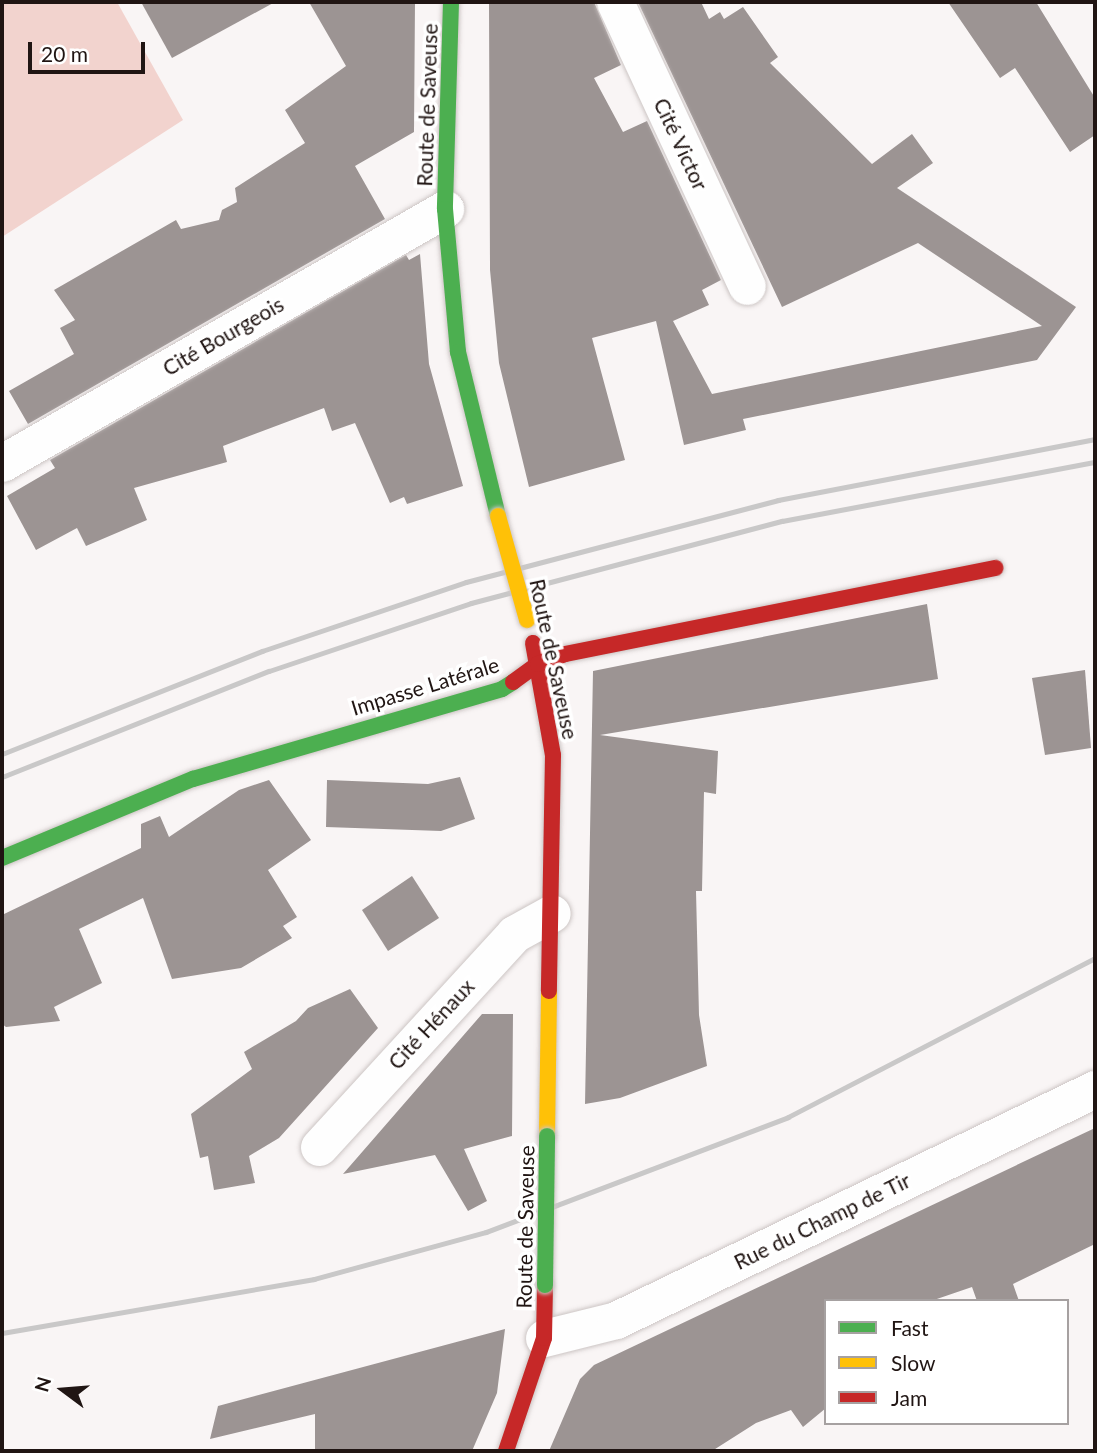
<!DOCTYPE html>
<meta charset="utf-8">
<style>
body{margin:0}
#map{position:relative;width:1097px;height:1453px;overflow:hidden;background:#f9f5f5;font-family:Lato,sans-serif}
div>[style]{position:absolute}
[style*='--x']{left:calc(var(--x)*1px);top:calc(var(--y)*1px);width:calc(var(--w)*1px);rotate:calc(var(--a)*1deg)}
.green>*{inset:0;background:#f2d3ce}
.building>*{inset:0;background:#9c9493}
.roads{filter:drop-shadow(0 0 2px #ccc5c4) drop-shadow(0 0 2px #ccc5c4)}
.street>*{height:37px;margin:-18.5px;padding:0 18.5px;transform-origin:18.5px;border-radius:18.5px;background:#fefefe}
.fast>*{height:16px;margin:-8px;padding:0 8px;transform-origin:8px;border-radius:8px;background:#4caf50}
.slow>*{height:16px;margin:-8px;padding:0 8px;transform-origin:8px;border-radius:8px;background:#ffc107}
.jam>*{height:16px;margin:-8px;padding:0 8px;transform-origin:8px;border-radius:8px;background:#c62828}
.rail>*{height:5px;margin:-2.5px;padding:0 2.5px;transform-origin:2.5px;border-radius:2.5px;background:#c9c8c8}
.bridges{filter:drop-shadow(0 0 2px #ccc5c4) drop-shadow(0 0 2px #ccc5c4)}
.fast-bridge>*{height:16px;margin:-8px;padding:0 8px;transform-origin:8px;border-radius:8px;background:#4caf50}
.slow-bridge>*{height:16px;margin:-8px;padding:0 8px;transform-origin:8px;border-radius:8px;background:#ffc107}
span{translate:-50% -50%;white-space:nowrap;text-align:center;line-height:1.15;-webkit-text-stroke:7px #fff;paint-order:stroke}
.street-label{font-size:21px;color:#201513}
.frame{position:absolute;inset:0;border:4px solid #201513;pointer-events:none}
.legend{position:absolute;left:824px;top:1299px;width:245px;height:126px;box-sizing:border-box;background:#fff;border:2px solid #a6a1a1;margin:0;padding:9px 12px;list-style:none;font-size:21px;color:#201513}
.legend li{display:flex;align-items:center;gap:14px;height:35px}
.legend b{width:35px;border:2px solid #a6a1a1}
.north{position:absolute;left:28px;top:1355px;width:70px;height:70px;-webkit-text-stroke:5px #fff;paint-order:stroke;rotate:286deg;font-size:19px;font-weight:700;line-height:28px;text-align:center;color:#201513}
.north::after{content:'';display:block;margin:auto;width:24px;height:32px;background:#201513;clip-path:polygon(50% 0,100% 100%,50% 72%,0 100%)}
.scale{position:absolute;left:28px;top:42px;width:117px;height:32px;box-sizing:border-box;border:4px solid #201513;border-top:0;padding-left:9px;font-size:21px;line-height:24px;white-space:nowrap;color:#201513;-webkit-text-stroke:5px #fff;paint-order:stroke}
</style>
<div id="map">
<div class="green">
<i style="clip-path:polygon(2px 2px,117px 2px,183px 120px,2px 237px)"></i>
</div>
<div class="building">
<i style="clip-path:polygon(141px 2px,275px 2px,172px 58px)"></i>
<i style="clip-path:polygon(309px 2px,415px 2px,414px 132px,355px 166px,385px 219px,28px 424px,9px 391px,74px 354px,60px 328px,75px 320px,54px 290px,176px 220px,181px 229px,219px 220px,222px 210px,237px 202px,235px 188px,305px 143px,285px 110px,346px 66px)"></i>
<i style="clip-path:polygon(489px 2px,594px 2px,621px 65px,594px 78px,623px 132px,647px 121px,721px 280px,702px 290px,709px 305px,673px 321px,712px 394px,1042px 326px,918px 243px,782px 307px,638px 2px,701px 2px,709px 19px,720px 12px,724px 19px,743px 7px,778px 57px,770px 63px,872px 164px,912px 134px,933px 163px,897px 188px,1076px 307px,1037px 360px,743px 419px,746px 430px,684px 445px,656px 321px,592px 338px,625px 460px,529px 487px,499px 363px,490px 270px)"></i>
<i style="clip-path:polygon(948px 2px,1036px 2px,1095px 98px,1095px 135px,1070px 152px,1015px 68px,1000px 78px)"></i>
<i style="clip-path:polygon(420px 254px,429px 364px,463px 486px,407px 504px,404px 497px,390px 503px,355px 423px,332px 431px,324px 408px,223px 446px,227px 462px,134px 488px,147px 520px,86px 546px,77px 528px,36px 550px,7px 496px,55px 468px,50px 460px,406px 255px,409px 260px)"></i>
<i style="clip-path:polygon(927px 604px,938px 679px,600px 735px,718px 751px,716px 794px,704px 792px,702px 891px,696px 891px,699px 1015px,707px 1066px,620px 1098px,585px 1104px,593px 671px)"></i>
<i style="clip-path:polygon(1085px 670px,1091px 748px,1045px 755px,1032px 678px)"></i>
<i style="clip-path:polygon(460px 777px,475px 819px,441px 831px,326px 827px,327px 780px,428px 784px)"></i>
<i style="clip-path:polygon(269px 780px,311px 840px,268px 870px,297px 917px,283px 926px,292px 938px,241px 968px,172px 979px,143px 898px,79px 929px,102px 983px,54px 1007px,60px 1021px,6px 1027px,2px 1024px,2px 915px,141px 848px,141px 824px,160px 816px,169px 837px,239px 790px)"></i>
<i style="clip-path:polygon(412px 876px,439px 918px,388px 951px,362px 910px)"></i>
<i style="clip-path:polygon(350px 989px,378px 1028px,279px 1138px,249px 1156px,255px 1183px,214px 1190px,208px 1156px,200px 1158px,191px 1114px,252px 1069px,244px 1052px,296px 1021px,308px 1008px)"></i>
<i style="clip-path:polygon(482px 1014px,513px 1014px,512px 1136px,464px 1149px,487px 1201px,468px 1211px,435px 1155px,343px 1174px)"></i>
<i style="clip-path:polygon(1095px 1128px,1095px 1244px,1013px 1284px,1019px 1301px,977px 1301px,972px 1287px,931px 1301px,826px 1301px,826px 1408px,803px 1427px,791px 1410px,756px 1423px,712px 1451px,549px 1451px,580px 1379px,594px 1365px)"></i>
<i style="clip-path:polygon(505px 1329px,497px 1393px,472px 1451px,315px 1451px,315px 1414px,210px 1439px,218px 1406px)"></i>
</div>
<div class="roads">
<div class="street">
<i style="--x:615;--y:2;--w:313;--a:65.1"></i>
<i style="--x:2;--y:463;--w:511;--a:-29.83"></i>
<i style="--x:319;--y:1147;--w:289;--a:-47.5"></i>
<i style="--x:514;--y:934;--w:43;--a:-28.9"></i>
<i style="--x:544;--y:1338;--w:74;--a:-14"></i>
<i style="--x:616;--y:1320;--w:532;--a:-25.75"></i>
</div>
<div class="fast">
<i style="--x:451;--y:2;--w:207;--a:91.7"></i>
<i style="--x:445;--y:209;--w:144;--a:84.8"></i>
<i style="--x:458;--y:352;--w:169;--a:76.3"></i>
<i style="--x:2;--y:858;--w:207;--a:-22.5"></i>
<i style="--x:193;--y:779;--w:322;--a:-16.2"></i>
<i style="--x:502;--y:689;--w:13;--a:-32"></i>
</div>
<div class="slow">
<i style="--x:547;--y:1136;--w:145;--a:-89.2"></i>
</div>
<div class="jam">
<i style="--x:533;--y:643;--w:114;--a:79.9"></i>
<i style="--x:553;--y:755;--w:236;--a:91"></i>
<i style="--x:513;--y:682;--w:31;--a:-36"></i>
<i style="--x:538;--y:664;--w:29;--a:-20"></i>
<i style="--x:565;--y:654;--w:439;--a:-11.3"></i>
<i style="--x:506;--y:1451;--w:119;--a:-71.4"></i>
<i style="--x:544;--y:1338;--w:53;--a:-88.9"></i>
</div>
</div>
<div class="rail">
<i style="--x:2;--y:754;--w:280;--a:-21.6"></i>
<i style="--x:262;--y:651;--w:215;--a:-18.7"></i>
<i style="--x:466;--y:582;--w:323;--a:-14.7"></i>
<i style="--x:778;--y:500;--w:323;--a:-10.9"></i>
<i style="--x:2;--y:777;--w:287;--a:-21.7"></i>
<i style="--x:269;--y:671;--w:213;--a:-18.6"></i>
<i style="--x:471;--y:603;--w:322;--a:-14.8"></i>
<i style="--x:782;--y:521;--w:319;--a:-10.7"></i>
<i style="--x:2;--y:1333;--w:317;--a:-9.8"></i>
<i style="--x:314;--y:1279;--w:178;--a:-15.3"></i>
<i style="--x:486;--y:1232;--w:323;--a:-20.8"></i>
<i style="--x:788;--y:1117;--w:346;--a:-27.4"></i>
</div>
<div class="bridges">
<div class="fast-bridge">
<i style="--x:545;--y:1285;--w:149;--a:-89.2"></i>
</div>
<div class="slow-bridge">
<i style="--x:498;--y:516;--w:108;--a:74.4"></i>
</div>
</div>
<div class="street-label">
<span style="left:427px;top:105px;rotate:-88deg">Route de Saveuse</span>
<span style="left:681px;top:144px;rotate:65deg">Cité Victor</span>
<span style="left:223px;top:336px;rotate:-30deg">Cité Bourgeois</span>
<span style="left:554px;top:659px;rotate:78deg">Route de Saveuse</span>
<span style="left:425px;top:686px;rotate:-17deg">Impasse Latérale</span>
<span style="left:431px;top:1024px;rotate:-47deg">Cité Hénaux</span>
<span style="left:822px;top:1221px;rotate:-26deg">Rue du Champ de Tir</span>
<span style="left:525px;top:1227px;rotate:-89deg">Route de Saveuse</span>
</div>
<div class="frame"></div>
<ul class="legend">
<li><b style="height:9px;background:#4caf50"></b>Fast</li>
<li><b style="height:9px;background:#ffc107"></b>Slow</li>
<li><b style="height:9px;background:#c62828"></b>Jam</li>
</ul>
<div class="north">N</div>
<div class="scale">20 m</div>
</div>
